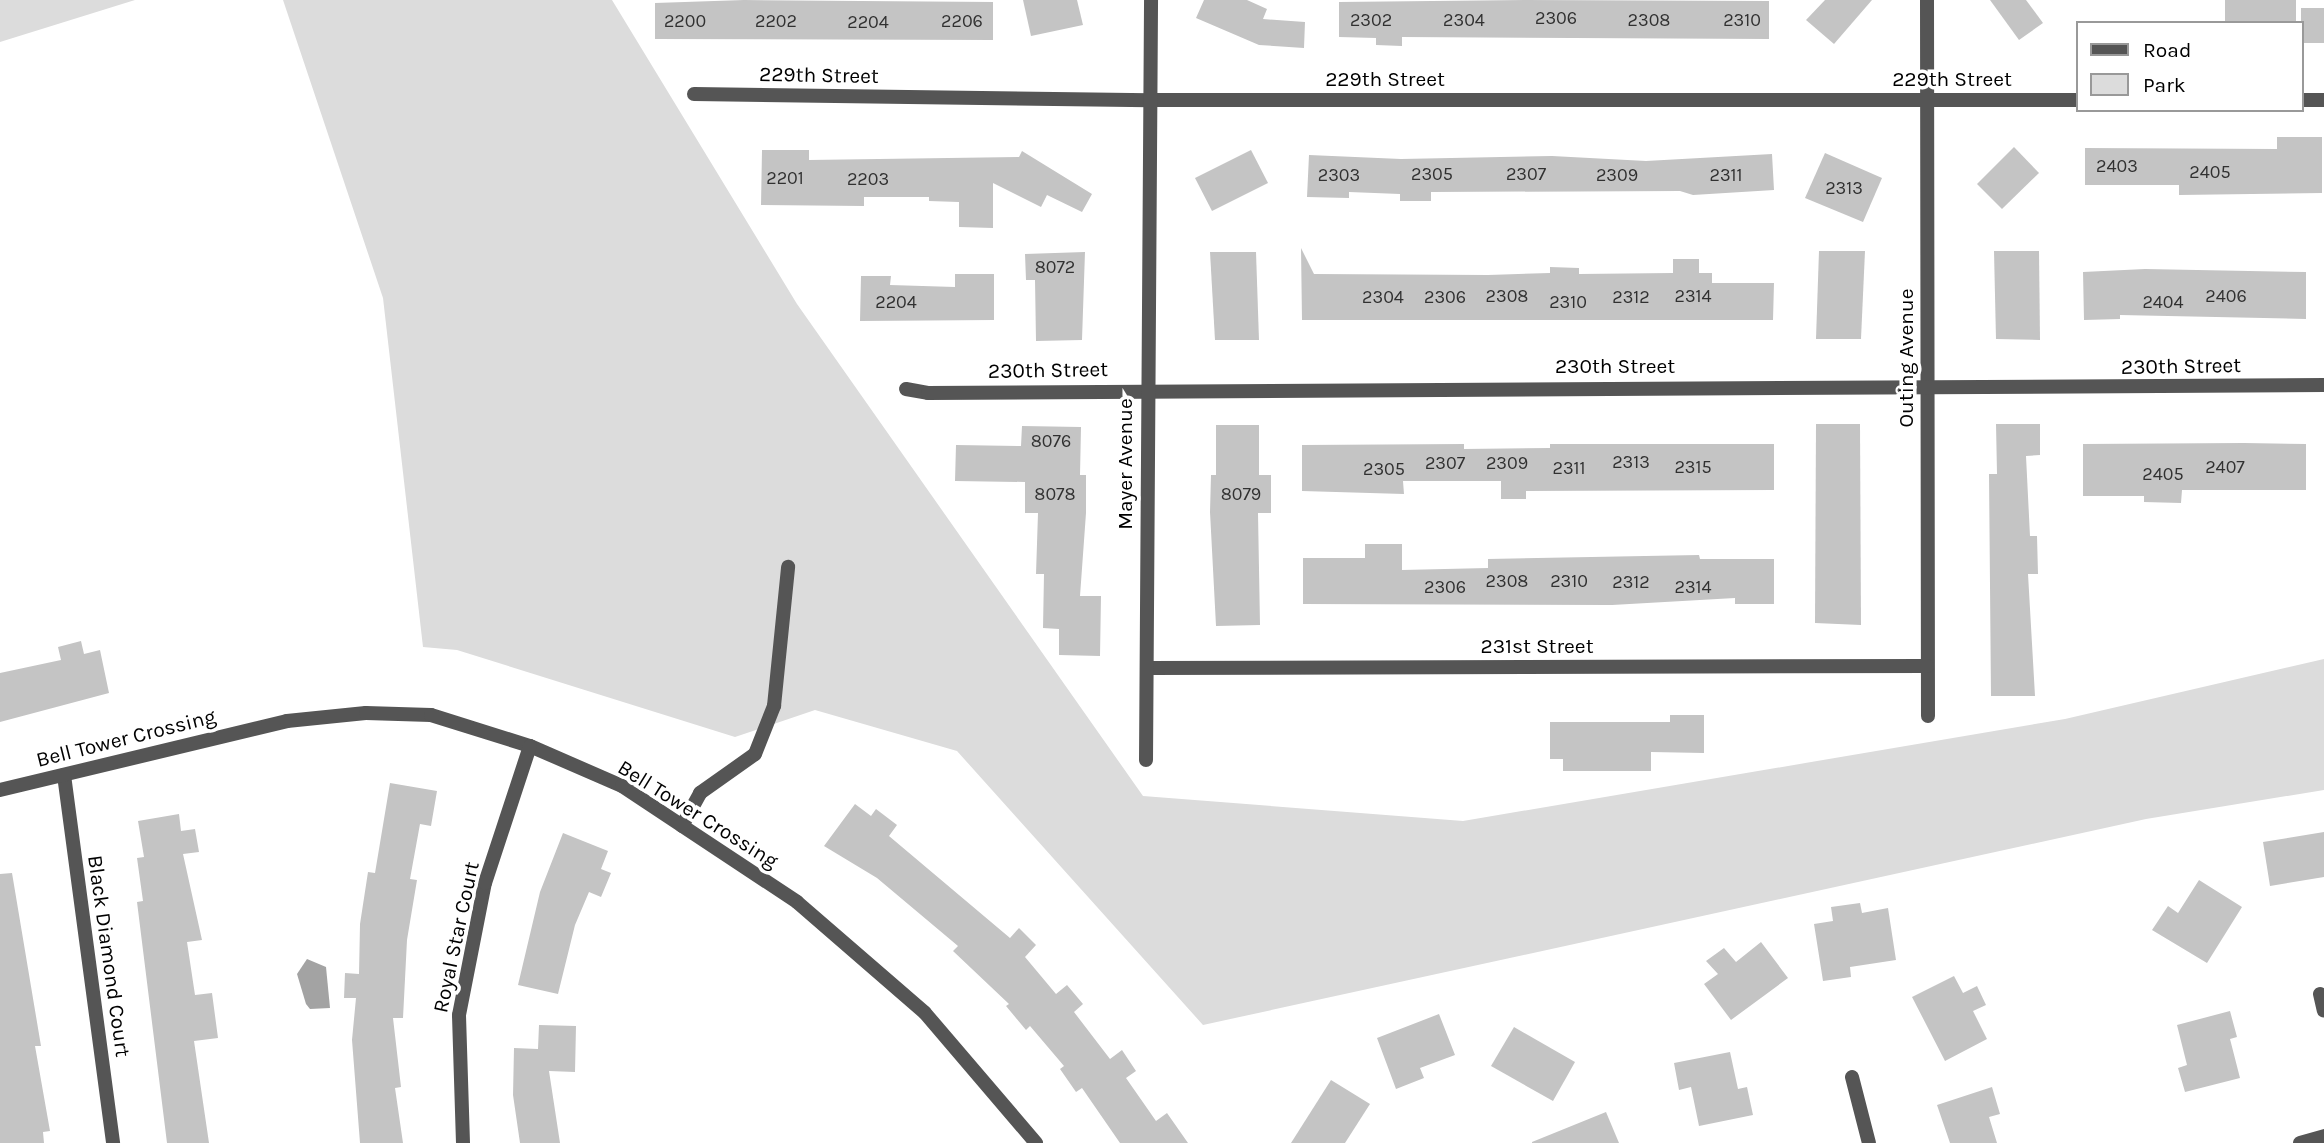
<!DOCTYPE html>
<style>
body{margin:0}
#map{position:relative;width:2324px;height:1143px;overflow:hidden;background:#fff;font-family:Karla,sans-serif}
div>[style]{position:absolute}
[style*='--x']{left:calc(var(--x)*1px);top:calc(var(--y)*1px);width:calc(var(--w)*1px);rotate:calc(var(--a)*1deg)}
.green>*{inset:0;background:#dcdcdc}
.water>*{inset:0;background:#a3a3a3}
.building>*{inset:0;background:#c4c4c4}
.lane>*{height:14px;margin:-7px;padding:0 7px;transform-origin:7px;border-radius:7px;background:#555}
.street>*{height:14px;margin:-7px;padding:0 7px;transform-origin:7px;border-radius:7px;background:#555}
span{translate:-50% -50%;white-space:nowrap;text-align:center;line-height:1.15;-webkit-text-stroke:7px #fff;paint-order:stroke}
.number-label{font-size:18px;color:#313131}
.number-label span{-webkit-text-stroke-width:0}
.street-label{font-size:21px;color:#000}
.legend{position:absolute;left:2076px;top:21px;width:228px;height:91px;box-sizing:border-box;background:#fff;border:2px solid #999;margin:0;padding:9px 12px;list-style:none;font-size:21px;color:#000}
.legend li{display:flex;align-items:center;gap:14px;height:35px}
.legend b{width:35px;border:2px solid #999}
</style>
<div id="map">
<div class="green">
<i style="clip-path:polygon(0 0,135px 0,0 42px)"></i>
<i style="clip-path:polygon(283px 0,612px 0,797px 304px,1143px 796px,1463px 821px,2065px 719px,2324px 659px,2324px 790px,2146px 819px,1203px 1025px,957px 751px,815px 710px,735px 737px,457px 650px,423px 647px,383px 298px)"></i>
</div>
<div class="water">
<i style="clip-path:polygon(307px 959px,326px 967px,330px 1008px,310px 1009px,306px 1004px,297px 974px)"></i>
</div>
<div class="building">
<i style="clip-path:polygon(744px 0,993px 2px,993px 40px,655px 39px,655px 3px)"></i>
<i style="clip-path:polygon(1023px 0,1077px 0,1083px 25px,1031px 36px)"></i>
<i style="clip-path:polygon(1204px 0,1247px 0,1267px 9px,1263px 19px,1305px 22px,1304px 48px,1259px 45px,1196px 18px)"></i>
<i style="clip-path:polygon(1525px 0,1769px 1px,1769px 39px,1402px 37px,1402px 46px,1376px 45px,1376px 38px,1339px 37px,1339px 2px)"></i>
<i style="clip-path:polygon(1825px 0,1872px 0,1834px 44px,1806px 20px)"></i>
<i style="clip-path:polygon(1990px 0,2026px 0,2043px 23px,2019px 40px)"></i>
<i style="clip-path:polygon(2225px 0,2296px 0,2296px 23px,2225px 23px)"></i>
<i style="clip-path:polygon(2301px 8px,2324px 8px,2324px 43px,2301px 43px)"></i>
<i style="clip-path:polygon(2277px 137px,2322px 137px,2322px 193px,2179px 195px,2179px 185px,2085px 185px,2085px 148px,2277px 149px)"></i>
<i style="clip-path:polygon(2014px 147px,2039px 173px,2002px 209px,1977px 184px)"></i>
<i style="clip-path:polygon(762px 150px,809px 150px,809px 160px,1019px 157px,1022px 151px,1092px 194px,1082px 212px,1047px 195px,1041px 207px,993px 183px,993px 228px,959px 227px,959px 202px,929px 201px,929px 197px,864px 197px,864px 206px,761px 205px)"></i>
<i style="clip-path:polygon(1251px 150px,1268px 183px,1212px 211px,1195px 178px)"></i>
<i style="clip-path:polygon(1825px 153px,1882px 178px,1863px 222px,1805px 198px)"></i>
<i style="clip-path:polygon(1772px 154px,1774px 190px,1693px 195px,1680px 191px,1431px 192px,1431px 201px,1400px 201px,1400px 194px,1349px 192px,1349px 198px,1307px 197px,1309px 155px,1401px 159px,1552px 156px,1646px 161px)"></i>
<i style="clip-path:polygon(1301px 248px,1314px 274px,1488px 275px,1550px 273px,1550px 267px,1579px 268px,1579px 274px,1673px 273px,1673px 259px,1699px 259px,1699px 273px,1712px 273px,1712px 283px,1774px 283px,1773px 320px,1302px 320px)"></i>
<i style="clip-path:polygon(1819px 251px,1865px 251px,1861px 339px,1816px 339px)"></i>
<i style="clip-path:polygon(1994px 251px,2039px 251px,2040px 340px,1996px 339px)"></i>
<i style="clip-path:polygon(1085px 252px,1082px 340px,1036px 341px,1035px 280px,1026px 280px,1025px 254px)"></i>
<i style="clip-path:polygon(1210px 252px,1256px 252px,1259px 340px,1215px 340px)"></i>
<i style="clip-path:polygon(2145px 269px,2306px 272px,2306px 319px,2120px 315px,2120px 319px,2084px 320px,2083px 272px)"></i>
<i style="clip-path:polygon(955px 274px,994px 274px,994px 320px,860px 321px,861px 276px,891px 276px,890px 285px,955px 287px)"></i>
<i style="clip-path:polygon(1816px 424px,1860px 424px,1861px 625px,1815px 623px)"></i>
<i style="clip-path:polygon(1996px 424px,2040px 424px,2040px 455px,2026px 456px,2030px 536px,2037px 536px,2038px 574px,2028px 574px,2035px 696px,1991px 696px,1989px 474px,1997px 474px)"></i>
<i style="clip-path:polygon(1216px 425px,1259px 425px,1259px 475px,1271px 475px,1271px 513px,1258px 513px,1260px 625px,1216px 626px,1210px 512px,1211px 475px,1216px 475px)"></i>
<i style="clip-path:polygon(1022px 426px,1081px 427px,1080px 475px,1086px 475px,1086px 513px,1080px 596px,1101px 596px,1100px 656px,1059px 655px,1059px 629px,1043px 628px,1044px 574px,1036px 574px,1038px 513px,1025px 513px,1025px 482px,955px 481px,956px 445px,1021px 446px)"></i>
<i style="clip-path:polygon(2244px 443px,2306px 444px,2306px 490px,2182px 490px,2181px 503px,2144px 502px,2144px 496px,2083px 496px,2083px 444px)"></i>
<i style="clip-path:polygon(1464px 444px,1464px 449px,1550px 448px,1550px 444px,1774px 444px,1774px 490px,1526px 491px,1526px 499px,1501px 499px,1501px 481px,1403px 481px,1404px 494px,1302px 491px,1302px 445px)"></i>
<i style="clip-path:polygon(1365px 544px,1402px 544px,1402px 570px,1488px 568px,1488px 559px,1699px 555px,1700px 559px,1774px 559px,1774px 604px,1735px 604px,1735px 598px,1612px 605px,1303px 604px,1303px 558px,1365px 558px)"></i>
<i style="clip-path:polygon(81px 641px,84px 654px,100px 650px,109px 693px,0 722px,0 673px,61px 660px,58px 647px)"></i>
<i style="clip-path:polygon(1670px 715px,1704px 715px,1704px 753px,1651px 752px,1651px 771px,1563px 771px,1563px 759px,1550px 759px,1550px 722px,1670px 722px)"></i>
<i style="clip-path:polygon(390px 783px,437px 791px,431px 826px,420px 824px,410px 879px,417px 880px,407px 940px,403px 1018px,393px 1018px,401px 1087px,395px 1088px,403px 1143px,360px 1143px,352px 1040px,356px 998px,344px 998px,345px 973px,359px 974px,360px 924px,368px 872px,375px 873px)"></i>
<i style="clip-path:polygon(855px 804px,871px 816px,876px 809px,897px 825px,889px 836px,1010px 938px,1019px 928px,1036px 945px,1025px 957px,1056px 994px,1067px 985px,1083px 1004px,1074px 1012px,1110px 1059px,1122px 1050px,1136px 1071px,1126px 1078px,1156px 1121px,1167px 1113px,1188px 1143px,1120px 1143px,1082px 1088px,1076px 1092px,1060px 1069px,1064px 1066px,1030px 1026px,1026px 1030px,1006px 1006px,1009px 1004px,953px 951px,958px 946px,877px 878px,824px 846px)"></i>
<i style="clip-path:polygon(179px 814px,181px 831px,195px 829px,199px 852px,183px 854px,202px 940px,187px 942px,195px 995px,212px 993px,218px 1038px,194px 1041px,209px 1143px,167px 1143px,137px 902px,143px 901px,137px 858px,144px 857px,138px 821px)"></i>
<i style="clip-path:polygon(2324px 832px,2324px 877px,2270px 886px,2263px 842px)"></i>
<i style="clip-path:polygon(563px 833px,608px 851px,601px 869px,611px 873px,601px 897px,589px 892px,575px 925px,558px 994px,518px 985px,540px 892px)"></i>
<i style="clip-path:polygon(12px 873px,41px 1046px,35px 1046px,50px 1131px,43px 1132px,44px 1143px,0 1143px,0 874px)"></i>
<i style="clip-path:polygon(2199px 880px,2242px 907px,2207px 963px,2152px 930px,2168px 906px,2178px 913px)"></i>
<i style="clip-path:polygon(1860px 903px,1862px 913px,1888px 908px,1896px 960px,1850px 967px,1851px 977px,1823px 981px,1814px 924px,1833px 921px,1831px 907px)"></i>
<i style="clip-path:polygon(1761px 942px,1788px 978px,1731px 1020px,1704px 984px,1718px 974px,1706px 961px,1724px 948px,1736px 962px)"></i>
<i style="clip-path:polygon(1954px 976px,1963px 993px,1977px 986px,1986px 1005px,1973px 1011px,1987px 1039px,1945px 1061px,1912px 997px)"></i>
<i style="clip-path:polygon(2230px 1011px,2237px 1037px,2230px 1039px,2240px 1078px,2185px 1092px,2178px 1068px,2187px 1065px,2177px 1025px)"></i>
<i style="clip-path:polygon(1439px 1014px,1455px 1055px,1420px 1068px,1424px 1078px,1396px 1089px,1377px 1038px)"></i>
<i style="clip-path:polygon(539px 1025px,576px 1026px,575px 1072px,549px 1071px,560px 1143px,520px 1143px,513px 1095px,514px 1048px,538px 1049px)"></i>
<i style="clip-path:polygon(1514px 1027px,1575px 1062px,1553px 1101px,1491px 1066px)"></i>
<i style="clip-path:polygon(1730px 1052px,1738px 1089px,1747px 1087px,1753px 1115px,1699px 1126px,1691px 1087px,1679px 1090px,1674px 1063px)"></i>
<i style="clip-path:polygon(1331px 1080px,1370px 1104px,1345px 1143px,1291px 1143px)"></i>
<i style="clip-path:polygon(1992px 1087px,2000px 1114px,1989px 1117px,1997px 1143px,1950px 1143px,1937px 1105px)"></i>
<i style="clip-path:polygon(1606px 1112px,1619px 1143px,1532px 1143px,1532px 1142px)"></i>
</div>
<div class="lane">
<i style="--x:682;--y:826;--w:38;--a:-61"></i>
<i style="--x:700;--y:793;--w:67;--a:-35.3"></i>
<i style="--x:755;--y:754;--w:52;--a:-68.4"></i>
<i style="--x:774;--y:706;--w:140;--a:-84.2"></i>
</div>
<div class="street">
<i style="--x:1927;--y:0;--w:716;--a:89.92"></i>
<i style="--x:694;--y:94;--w:456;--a:0.8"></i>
<i style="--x:1150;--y:100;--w:927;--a:0"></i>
<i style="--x:2301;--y:100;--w:23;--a:0"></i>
<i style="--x:906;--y:389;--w:22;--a:10"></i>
<i style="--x:928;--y:393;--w:1396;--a:-0.33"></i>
<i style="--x:1148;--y:668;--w:779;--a:-0.15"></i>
<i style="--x:1146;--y:760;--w:760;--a:-89.62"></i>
<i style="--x:64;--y:775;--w:371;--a:82.4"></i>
<i style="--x:0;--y:790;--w:295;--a:-13.5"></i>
<i style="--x:287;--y:721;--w:79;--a:-5.8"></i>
<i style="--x:366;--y:713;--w:65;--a:1.8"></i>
<i style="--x:431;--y:715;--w:104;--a:17.4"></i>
<i style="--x:530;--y:746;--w:100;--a:23.5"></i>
<i style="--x:622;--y:786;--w:210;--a:33.5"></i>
<i style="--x:797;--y:902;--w:169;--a:40.9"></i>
<i style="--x:925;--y:1013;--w:171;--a:49.5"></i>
<i style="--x:2320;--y:994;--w:17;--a:77"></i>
<i style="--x:1852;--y:1077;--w:68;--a:75.6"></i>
<i style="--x:463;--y:1143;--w:128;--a:-91.8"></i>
<i style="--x:459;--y:1015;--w:135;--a:-78.9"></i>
<i style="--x:485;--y:883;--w:144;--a:-71.8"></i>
<i style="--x:2300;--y:1143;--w:25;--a:-16"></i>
</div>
<div class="number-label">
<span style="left:1556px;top:18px">2306</span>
<span style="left:1371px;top:20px">2302</span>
<span style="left:1464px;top:20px">2304</span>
<span style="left:1649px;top:20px">2308</span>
<span style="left:1742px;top:20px">2310</span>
<span style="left:685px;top:21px">2200</span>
<span style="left:776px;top:21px">2202</span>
<span style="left:962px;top:21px">2206</span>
<span style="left:868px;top:22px">2204</span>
<span style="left:2117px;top:166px">2403</span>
<span style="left:2210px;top:172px">2405</span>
<span style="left:1432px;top:174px">2305</span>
<span style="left:1526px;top:174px">2307</span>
<span style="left:1339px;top:175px">2303</span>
<span style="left:1617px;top:175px">2309</span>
<span style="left:1726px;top:175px">2311</span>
<span style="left:785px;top:178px">2201</span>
<span style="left:868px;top:179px">2203</span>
<span style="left:1844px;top:188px">2313</span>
<span style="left:1055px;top:267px">8072</span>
<span style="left:1507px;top:296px">2308</span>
<span style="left:1693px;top:296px">2314</span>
<span style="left:2226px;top:296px">2406</span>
<span style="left:1383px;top:297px">2304</span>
<span style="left:1445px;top:297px">2306</span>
<span style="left:1631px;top:297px">2312</span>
<span style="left:896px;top:302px">2204</span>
<span style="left:1568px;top:302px">2310</span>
<span style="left:2163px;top:302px">2404</span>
<span style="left:1051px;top:441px">8076</span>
<span style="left:1631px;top:462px">2313</span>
<span style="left:1445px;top:463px">2307</span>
<span style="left:1507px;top:463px">2309</span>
<span style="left:1693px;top:467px">2315</span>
<span style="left:2225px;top:467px">2407</span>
<span style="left:1569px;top:468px">2311</span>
<span style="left:1384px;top:469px">2305</span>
<span style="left:2163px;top:474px">2405</span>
<span style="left:1055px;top:494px">8078</span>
<span style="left:1241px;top:494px">8079</span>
<span style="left:1507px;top:581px">2308</span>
<span style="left:1569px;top:581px">2310</span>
<span style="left:1631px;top:582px">2312</span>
<span style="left:1445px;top:587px">2306</span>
<span style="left:1693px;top:587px">2314</span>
</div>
<div class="street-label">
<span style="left:819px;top:75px;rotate:1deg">229th Street</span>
<span style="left:1385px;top:79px">229th Street</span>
<span style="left:1952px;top:79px">229th Street</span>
<span style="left:1906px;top:358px;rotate:-90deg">Outing Avenue</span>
<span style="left:1615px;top:366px">230th Street</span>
<span style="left:2181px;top:366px;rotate:-1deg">230th Street</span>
<span style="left:1048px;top:370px;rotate:-1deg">230th Street</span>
<span style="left:1125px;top:464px;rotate:-90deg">Mayer Avenue</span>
<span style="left:1537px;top:646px">231st Street</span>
<span style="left:126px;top:738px;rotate:-14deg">Bell Tower Crossing</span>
<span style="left:698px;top:814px;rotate:32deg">Bell Tower Crossing</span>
<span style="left:456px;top:937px;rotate:-78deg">Royal Star Court</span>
<span style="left:109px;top:956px;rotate:82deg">Black Diamond Court</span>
</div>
<ul class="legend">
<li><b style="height:9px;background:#555"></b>Road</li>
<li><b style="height:19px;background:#dcdcdc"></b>Park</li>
</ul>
</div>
